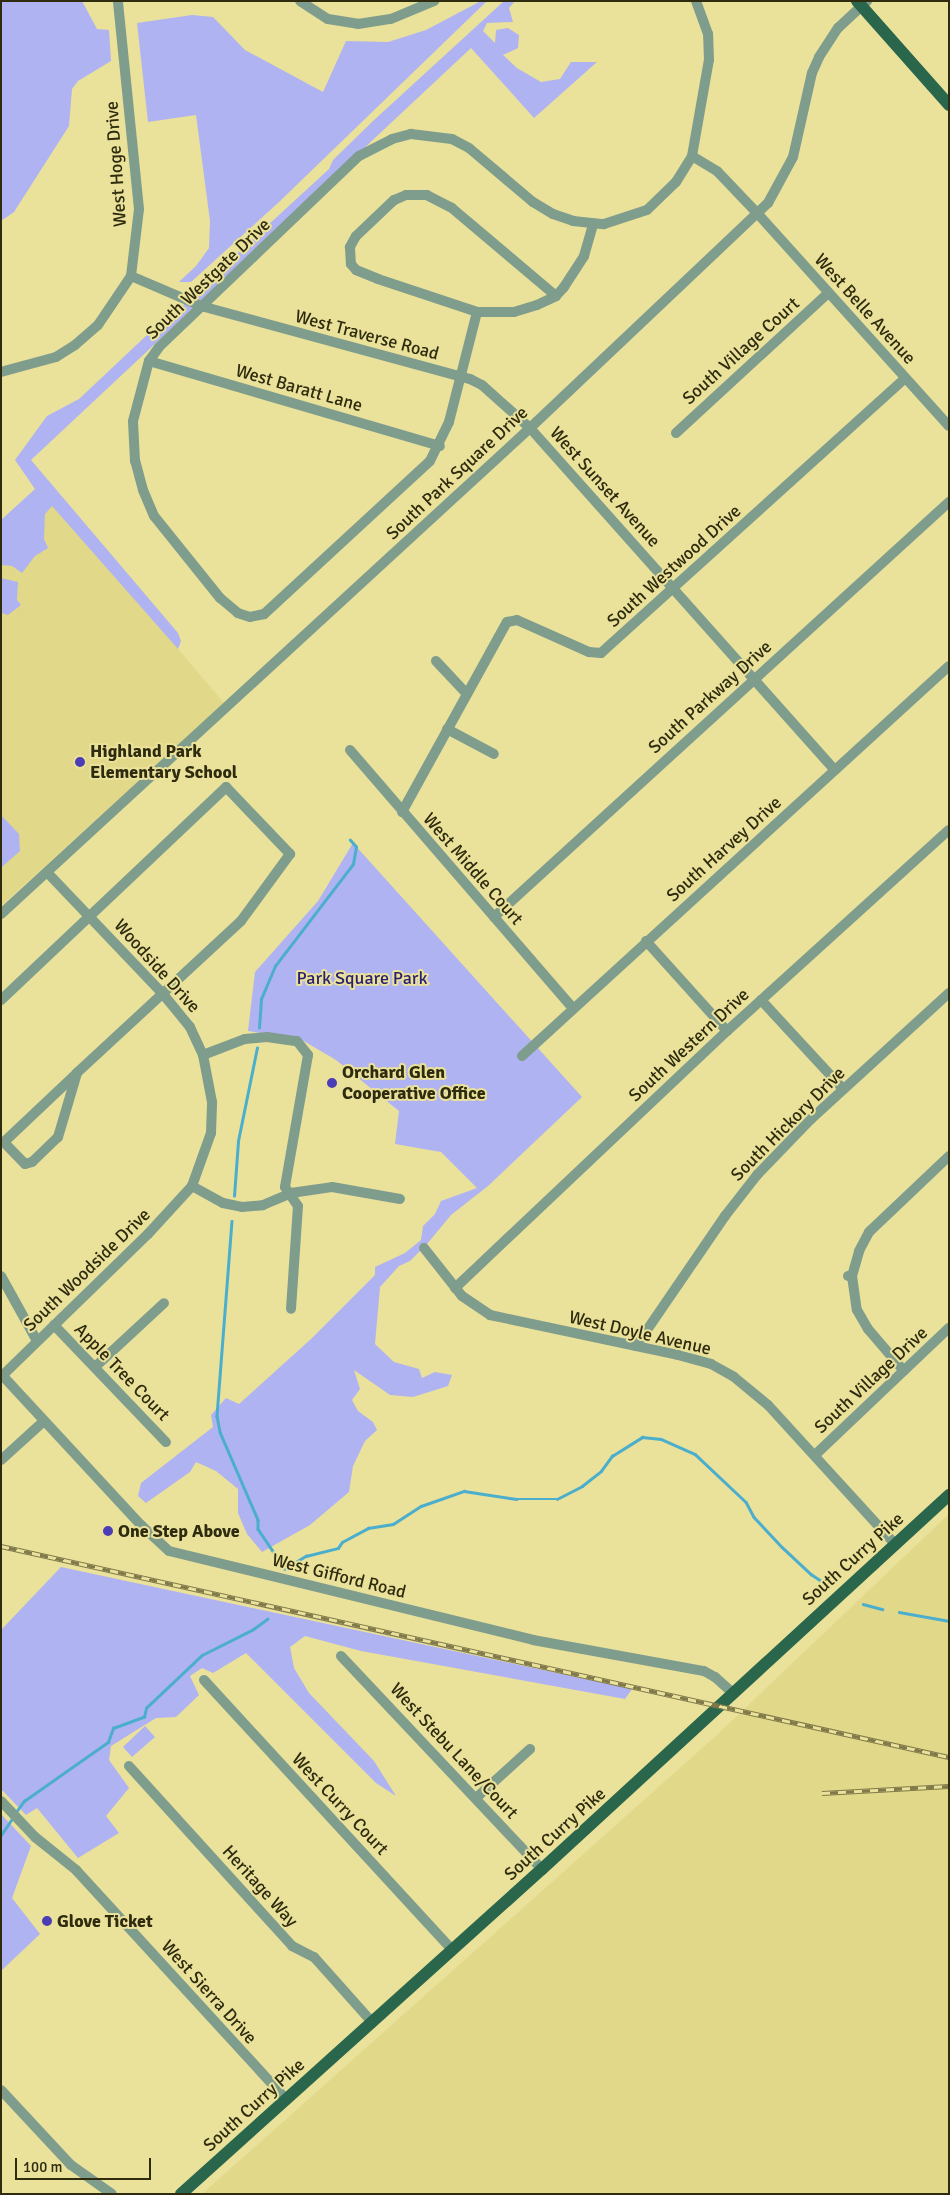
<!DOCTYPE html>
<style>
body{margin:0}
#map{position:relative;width:950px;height:2195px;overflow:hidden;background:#eae19b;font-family:Signika,sans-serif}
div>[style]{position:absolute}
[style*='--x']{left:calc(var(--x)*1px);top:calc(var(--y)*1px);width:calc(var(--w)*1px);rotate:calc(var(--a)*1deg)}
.built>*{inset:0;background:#e2d889}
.green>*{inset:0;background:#b0b3f1}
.stream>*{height:2.5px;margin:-1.25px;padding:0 1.25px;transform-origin:1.25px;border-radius:1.25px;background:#4caecd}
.minor>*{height:10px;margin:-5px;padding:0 5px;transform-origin:5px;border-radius:5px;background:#7f9d8d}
.major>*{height:12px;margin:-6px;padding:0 6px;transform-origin:6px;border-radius:6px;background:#2a664b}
.rail>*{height:4.5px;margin-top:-2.25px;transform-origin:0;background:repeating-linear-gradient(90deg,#eae19b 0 8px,#807a4b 0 16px);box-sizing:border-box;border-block:1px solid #807a4b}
.dots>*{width:14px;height:14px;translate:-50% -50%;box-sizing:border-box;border:2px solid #eae19b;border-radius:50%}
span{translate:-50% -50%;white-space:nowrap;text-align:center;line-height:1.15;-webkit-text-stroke:4px #eae19b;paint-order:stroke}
.street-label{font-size:18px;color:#2e2b0e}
.poi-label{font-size:18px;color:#2e2b0e;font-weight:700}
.left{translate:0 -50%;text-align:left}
.park-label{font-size:18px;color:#2a1e6e}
.frame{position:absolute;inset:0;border:2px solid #2e2b0e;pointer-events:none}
.scale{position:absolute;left:15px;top:2158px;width:136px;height:22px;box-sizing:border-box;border:2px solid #2e2b0e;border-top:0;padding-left:6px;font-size:15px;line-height:18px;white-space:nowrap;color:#2e2b0e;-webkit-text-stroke:4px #eae19b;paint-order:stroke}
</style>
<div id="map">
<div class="built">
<i style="clip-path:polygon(52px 501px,224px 703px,1px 906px,1px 546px)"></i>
<i style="clip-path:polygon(949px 1514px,949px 2194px,202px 2194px,718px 1734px)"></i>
</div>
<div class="green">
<i style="clip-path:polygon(1px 1px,82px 1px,97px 29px,109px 30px,111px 61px,78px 81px,72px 89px,69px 126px,14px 212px,1px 221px)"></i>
<i style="clip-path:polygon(481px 1px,487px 1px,278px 203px,191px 282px,179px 282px,196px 266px,209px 248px,210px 221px,196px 115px,148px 122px,137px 23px,192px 15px,213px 17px,245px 50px,323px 92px,346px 41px,388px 42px,426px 30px)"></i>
<i style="clip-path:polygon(504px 1px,515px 1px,509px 8px,513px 22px,487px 23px,483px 31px,495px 43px,496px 30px,508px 28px,519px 35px,518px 48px,503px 55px,517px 68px,541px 82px,560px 79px,571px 62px,597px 62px,534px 118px,471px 48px,31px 460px,178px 633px,181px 641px,178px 649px,52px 506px,45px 514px,44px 539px,48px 548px,35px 556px,22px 573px,12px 566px,1px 565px,1px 520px,35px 489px,15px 460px,47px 416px,79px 399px,164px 319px,179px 310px,193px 294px,329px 169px,333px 160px,373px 121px)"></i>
<i style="clip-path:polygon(1px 578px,18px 582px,17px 600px,21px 605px,8px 615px,1px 613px)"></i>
<i style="clip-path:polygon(1px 815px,19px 834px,20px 851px,2px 867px)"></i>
<i style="clip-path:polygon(353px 843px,582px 1097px,488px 1186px,451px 1215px,427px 1244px,410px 1261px,399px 1266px,380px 1287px,375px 1344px,394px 1362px,419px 1369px,422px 1378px,435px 1372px,452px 1375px,448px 1386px,413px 1397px,390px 1395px,354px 1370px,360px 1389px,352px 1400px,358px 1411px,373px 1422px,377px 1430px,365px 1441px,353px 1466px,349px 1492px,310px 1525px,262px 1552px,247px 1534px,238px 1513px,238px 1489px,216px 1471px,196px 1462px,190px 1472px,146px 1503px,138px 1496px,141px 1483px,213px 1427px,211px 1415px,226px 1398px,239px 1404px,311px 1339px,375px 1275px,375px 1267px,405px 1253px,421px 1240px,423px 1226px,435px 1214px,441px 1201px,477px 1188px,441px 1152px,395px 1144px,399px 1111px,336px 1060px,302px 1040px,248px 1031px,255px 972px,318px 901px)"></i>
<i style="clip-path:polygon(61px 1567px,632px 1689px,625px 1699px,361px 1651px,305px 1636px,290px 1647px,294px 1668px,309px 1693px,374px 1761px,396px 1796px,376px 1783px,246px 1653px,213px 1673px,202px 1668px,190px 1676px,199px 1695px,176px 1717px,156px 1718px,111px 1746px,109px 1760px,129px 1788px,106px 1816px,119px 1833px,78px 1858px,37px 1808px,26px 1815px,1px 1789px,1px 1630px)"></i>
<i style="clip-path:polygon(145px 1726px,155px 1737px,132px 1757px,123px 1747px)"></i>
<i style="clip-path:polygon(1px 1814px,31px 1846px,12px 1898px,40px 1934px,1px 1971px)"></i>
</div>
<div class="stream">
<i style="--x:259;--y:1028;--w:29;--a:-86"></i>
<i style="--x:261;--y:999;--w:36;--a:-67"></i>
<i style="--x:275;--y:966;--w:128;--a:-52.6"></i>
<i style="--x:353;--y:864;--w:17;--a:-80"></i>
<i style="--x:356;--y:847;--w:9;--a:-131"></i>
<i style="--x:234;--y:1196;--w:55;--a:-85.8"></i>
<i style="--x:238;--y:1141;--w:95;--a:-78.5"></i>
<i style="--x:232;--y:1221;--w:196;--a:94.4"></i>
<i style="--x:217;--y:1416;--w:16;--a:79"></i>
<i style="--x:220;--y:1432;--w:96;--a:66.6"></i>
<i style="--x:258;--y:1520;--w:9;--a:90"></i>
<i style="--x:258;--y:1529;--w:27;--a:56"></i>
<i style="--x:284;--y:1569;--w:26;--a:-31"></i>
<i style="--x:306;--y:1556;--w:33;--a:-14"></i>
<i style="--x:338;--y:1548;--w:7;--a:-56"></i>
<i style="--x:342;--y:1542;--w:30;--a:-28"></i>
<i style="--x:368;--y:1528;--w:25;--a:-9"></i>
<i style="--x:393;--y:1524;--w:33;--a:-33"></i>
<i style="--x:421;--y:1506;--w:46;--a:-19.2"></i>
<i style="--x:464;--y:1491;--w:53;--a:8.7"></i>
<i style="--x:516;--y:1499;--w:41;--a:0"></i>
<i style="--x:557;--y:1499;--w:28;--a:-27"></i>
<i style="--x:582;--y:1486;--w:24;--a:-38"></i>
<i style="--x:601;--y:1471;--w:19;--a:-54"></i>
<i style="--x:612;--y:1456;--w:36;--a:-32"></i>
<i style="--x:642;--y:1437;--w:19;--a:6"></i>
<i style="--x:661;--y:1439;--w:37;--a:24"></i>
<i style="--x:695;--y:1454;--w:70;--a:43.3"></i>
<i style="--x:746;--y:1502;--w:17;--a:62"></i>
<i style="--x:754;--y:1517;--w:41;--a:47"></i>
<i style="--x:782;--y:1547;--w:40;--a:43"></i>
<i style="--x:811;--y:1574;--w:22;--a:34"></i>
<i style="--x:863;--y:1604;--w:20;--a:15"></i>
<i style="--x:899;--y:1612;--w:51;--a:10.2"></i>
<i style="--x:16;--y:1812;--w:14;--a:-54"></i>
<i style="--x:24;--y:1801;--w:103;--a:-35.1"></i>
<i style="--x:108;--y:1742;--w:15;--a:-70"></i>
<i style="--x:113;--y:1728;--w:33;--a:-20"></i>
<i style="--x:144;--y:1717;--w:9;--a:-77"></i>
<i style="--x:146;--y:1708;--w:77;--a:-43.4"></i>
<i style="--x:202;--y:1655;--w:56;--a:-26.6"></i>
<i style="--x:252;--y:1630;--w:19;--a:-36"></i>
<i style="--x:1;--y:1835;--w:22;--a:-56"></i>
</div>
<div class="minor">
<i style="--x:300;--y:1;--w:33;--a:33"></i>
<i style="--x:328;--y:19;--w:30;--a:9"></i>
<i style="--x:358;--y:24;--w:33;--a:-9"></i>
<i style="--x:391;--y:19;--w:47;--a:-22.7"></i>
<i style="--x:692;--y:156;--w:29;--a:31"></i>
<i style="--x:717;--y:171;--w:59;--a:46.4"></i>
<i style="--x:758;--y:214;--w:285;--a:48"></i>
<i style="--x:131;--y:276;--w:76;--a:23.2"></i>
<i style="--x:201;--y:306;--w:279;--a:15.2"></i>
<i style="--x:470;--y:379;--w:13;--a:27"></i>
<i style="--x:482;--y:385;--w:64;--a:41.9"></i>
<i style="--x:530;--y:428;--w:458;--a:48.3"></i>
<i style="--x:556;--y:296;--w:136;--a:-139.8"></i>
<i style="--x:452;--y:208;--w:28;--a:-153"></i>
<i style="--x:427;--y:195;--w:21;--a:180"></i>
<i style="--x:406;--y:195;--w:13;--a:157"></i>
<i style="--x:394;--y:200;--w:52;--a:136.5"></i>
<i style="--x:356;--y:236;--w:13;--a:119"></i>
<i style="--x:350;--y:247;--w:17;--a:87"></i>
<i style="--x:351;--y:264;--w:8;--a:50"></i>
<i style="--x:356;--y:270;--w:24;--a:22"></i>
<i style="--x:378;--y:279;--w:104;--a:18.4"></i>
<i style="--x:477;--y:312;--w:37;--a:0"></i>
<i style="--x:514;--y:312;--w:24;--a:-17"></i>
<i style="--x:537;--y:305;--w:21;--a:-25"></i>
<i style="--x:556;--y:296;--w:12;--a:-48"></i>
<i style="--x:564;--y:287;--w:37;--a:-57"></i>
<i style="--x:584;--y:256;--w:33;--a:-74"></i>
<i style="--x:477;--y:312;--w:114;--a:104.3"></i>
<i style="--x:449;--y:422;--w:43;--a:116"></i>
<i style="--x:430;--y:461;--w:226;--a:137.3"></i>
<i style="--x:264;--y:614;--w:14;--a:168"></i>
<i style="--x:250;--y:617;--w:13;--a:-162"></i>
<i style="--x:238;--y:613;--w:23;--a:-140"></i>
<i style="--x:220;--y:598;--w:105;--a:-128.8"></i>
<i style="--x:154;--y:516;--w:28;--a:-113"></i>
<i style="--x:143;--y:490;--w:30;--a:-105"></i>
<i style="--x:135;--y:461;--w:40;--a:-92.9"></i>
<i style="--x:133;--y:421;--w:62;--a:-75.1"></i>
<i style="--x:149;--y:361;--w:17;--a:-54"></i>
<i style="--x:159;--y:347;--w:277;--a:-43.7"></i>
<i style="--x:359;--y:156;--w:37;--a:-27"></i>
<i style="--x:392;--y:139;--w:20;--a:-15"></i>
<i style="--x:411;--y:134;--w:41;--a:7"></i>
<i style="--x:452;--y:139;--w:19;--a:28"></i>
<i style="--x:469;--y:148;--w:84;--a:40.2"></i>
<i style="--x:533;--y:202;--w:23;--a:31"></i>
<i style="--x:553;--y:214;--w:21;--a:19"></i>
<i style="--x:573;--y:221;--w:31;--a:6"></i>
<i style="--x:604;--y:224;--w:45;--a:-18"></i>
<i style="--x:647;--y:210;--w:40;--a:-44"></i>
<i style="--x:676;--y:182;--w:31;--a:-58"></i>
<i style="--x:692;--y:156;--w:97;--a:-80"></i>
<i style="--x:709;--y:60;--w:26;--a:-92"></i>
<i style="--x:708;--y:34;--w:35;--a:-110"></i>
<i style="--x:149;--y:361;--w:303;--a:16.3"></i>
<i style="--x:1;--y:372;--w:57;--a:-15.3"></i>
<i style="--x:56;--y:357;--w:22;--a:-32"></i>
<i style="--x:75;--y:345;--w:30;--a:-41"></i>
<i style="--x:98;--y:325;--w:59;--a:-56"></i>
<i style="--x:131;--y:276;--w:67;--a:-83.2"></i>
<i style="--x:139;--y:209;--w:209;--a:-95.8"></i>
<i style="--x:676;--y:433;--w:207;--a:-42.6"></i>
<i style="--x:436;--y:661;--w:45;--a:46.8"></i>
<i style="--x:447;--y:729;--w:53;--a:28"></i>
<i style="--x:350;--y:750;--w:341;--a:49.2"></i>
<i style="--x:402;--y:812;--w:217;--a:-61.1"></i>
<i style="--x:507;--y:622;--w:10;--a:-11"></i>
<i style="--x:517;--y:620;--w:79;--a:24"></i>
<i style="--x:589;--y:652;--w:12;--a:5"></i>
<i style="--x:601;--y:653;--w:410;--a:-42.1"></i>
<i style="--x:1;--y:914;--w:718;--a:-42.57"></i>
<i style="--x:530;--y:428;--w:328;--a:-43.4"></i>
<i style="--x:768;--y:203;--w:52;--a:-61.5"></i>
<i style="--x:793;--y:157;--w:86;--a:-77.3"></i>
<i style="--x:812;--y:73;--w:17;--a:-66"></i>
<i style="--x:819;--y:57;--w:35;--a:-57"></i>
<i style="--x:838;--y:28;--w:40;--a:-43"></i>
<i style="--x:494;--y:917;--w:616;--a:-42.37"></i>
<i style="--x:646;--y:941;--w:121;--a:48"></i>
<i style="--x:1;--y:1000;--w:310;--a:-43.4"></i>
<i style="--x:226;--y:787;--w:93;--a:46.3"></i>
<i style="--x:290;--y:854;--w:83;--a:126.2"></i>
<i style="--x:241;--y:921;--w:224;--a:137.2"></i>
<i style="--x:77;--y:1073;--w:67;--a:106.5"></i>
<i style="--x:58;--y:1137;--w:36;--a:136"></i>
<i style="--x:32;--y:1162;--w:7;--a:164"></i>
<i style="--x:25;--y:1164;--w:30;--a:-134"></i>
<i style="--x:4;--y:1142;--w:100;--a:-43.4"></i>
<i style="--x:761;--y:1000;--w:121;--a:47.3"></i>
<i style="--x:203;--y:1055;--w:45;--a:-20.9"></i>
<i style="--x:245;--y:1039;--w:22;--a:-5"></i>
<i style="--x:267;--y:1037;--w:30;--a:8"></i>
<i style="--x:297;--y:1041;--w:18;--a:52"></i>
<i style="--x:308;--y:1055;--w:134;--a:99.9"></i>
<i style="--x:285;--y:1187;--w:23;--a:56"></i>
<i style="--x:298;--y:1206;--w:103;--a:93.9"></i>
<i style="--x:522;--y:1056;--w:578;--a:-42.41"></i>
<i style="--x:192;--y:1186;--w:35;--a:29"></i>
<i style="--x:223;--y:1203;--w:19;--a:12"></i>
<i style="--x:242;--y:1207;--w:21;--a:-5"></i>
<i style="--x:263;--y:1205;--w:30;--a:-23"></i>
<i style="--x:291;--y:1193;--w:41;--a:-8.3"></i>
<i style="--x:332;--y:1187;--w:69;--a:10"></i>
<i style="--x:424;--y:1248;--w:61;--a:51.6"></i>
<i style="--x:462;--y:1296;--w:34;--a:34"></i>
<i style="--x:490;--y:1315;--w:192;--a:12"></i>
<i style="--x:678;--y:1355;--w:34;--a:15"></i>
<i style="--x:711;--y:1364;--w:26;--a:29"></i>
<i style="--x:734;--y:1377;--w:44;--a:39.5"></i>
<i style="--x:768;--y:1405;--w:188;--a:47.6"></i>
<i style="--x:1;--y:1276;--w:74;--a:61"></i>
<i style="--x:848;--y:1276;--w:4;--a:0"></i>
<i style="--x:852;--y:1276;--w:34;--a:82"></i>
<i style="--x:857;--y:1310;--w:22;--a:60"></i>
<i style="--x:868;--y:1329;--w:55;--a:49.4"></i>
<i style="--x:852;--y:1276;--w:26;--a:-74"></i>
<i style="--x:859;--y:1251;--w:21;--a:-62"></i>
<i style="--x:869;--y:1232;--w:110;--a:-43.5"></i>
<i style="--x:455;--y:1288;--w:374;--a:-43.4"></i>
<i style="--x:727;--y:1031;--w:299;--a:-42.2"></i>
<i style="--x:54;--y:1325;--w:162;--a:46.3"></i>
<i style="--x:636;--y:1346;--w:158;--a:-55.6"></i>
<i style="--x:725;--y:1216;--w:52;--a:-52"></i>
<i style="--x:757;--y:1175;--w:78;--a:-46"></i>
<i style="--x:811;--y:1119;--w:187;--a:-42.4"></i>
<i style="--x:95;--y:1367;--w:94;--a:-42.8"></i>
<i style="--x:1;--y:1374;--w:206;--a:47.2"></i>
<i style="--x:141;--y:1525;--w:38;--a:43"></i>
<i style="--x:169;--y:1551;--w:375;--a:13.7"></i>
<i style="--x:533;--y:1640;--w:174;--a:10.3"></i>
<i style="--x:704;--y:1671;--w:13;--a:29"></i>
<i style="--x:715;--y:1677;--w:24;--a:42"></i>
<i style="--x:3;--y:1375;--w:202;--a:-44.2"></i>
<i style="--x:148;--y:1234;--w:65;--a:-47.5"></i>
<i style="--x:192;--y:1186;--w:56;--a:-70.3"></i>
<i style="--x:211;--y:1133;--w:31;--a:-88"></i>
<i style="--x:212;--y:1102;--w:48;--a:-100.8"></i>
<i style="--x:203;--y:1055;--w:31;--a:-115"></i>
<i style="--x:190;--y:1027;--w:43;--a:-129.3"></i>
<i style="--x:163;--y:994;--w:168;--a:-133.6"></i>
<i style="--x:815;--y:1455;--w:185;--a:-43.5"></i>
<i style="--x:1;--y:1460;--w:58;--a:-42.2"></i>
<i style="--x:341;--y:1656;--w:293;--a:46.7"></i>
<i style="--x:204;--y:1680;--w:367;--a:47.4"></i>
<i style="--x:129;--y:1766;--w:243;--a:47.8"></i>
<i style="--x:292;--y:1946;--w:25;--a:27"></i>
<i style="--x:314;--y:1957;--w:87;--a:48.3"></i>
<i style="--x:476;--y:1798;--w:73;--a:-42.2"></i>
<i style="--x:1;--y:1801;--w:50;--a:46.6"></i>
<i style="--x:35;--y:1837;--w:53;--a:38.8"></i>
<i style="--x:76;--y:1870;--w:312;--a:47.5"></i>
<i style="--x:1;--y:2090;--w:103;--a:47"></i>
<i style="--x:71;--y:2165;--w:50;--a:35.3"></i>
</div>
<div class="major">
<i style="--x:857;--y:1;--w:139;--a:48.5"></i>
<i style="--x:181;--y:2194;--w:486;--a:-42"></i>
<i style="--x:542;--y:1869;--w:553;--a:-42.58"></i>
</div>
<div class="rail">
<i style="--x:1;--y:1546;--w:971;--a:12.55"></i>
<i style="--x:822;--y:1793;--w:127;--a:-3.2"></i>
</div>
<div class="dots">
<i style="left:80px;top:762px;background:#4c3db4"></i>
<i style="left:332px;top:1083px;background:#4c3db4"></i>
<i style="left:108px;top:1531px;background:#4c3db4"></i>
<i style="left:47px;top:1921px;background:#4c3db4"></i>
</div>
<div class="street-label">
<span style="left:116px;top:164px;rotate:-94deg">West Hoge Drive</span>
<span style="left:208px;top:279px;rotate:-44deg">South Westgate Drive</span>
<span style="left:865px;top:309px;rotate:48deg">West Belle Avenue</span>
<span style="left:367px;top:335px;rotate:15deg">West Traverse Road</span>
<span style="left:741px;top:351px;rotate:-42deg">South Village Court</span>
<span style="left:299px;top:388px;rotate:16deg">West Baratt Lane</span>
<span style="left:457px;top:473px;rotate:-43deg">South Park Square Drive</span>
<span style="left:605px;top:487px;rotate:48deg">West Sunset Avenue</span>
<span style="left:674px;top:566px;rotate:-42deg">South Westwood Drive</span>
<span style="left:710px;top:697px;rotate:-42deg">South Parkway Drive</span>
<span style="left:724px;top:849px;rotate:-42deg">South Harvey Drive</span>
<span style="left:473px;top:869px;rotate:49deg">West Middle Court</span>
<span style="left:157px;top:966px;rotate:48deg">Woodside Drive</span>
<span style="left:689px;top:1045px;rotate:-43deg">South Western Drive</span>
<span style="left:788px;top:1124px;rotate:-45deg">South Hickory Drive</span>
<span style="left:87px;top:1270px;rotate:-44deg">South Woodside Drive</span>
<span style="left:640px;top:1333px;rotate:13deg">West Doyle Avenue</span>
<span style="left:122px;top:1372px;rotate:46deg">Apple Tree Court</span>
<span style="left:871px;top:1380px;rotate:-43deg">South Village Drive</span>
<span style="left:853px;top:1559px;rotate:-42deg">South Curry Pike</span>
<span style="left:339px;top:1576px;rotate:14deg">West Gifford Road</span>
<span style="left:454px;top:1751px;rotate:47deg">West Stebu Lane/Court</span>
<span style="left:340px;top:1804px;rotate:47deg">West Curry Court</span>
<span style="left:555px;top:1834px;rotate:-42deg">South Curry Pike</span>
<span style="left:260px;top:1886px;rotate:48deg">Heritage Way</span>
<span style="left:209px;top:1992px;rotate:48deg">West Sierra Drive</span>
<span style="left:254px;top:2105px;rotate:-42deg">South Curry Pike</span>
</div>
<div class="poi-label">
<span class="left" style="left:90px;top:762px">Highland Park<br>Elementary School</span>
<span class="left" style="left:342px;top:1083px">Orchard Glen<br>Cooperative Office</span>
<span class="left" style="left:118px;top:1531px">One Step Above</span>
<span class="left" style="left:57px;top:1921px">Glove Ticket</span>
</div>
<div class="park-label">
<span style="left:362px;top:978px">Park Square Park</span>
</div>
<div class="frame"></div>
<div class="scale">100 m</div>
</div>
